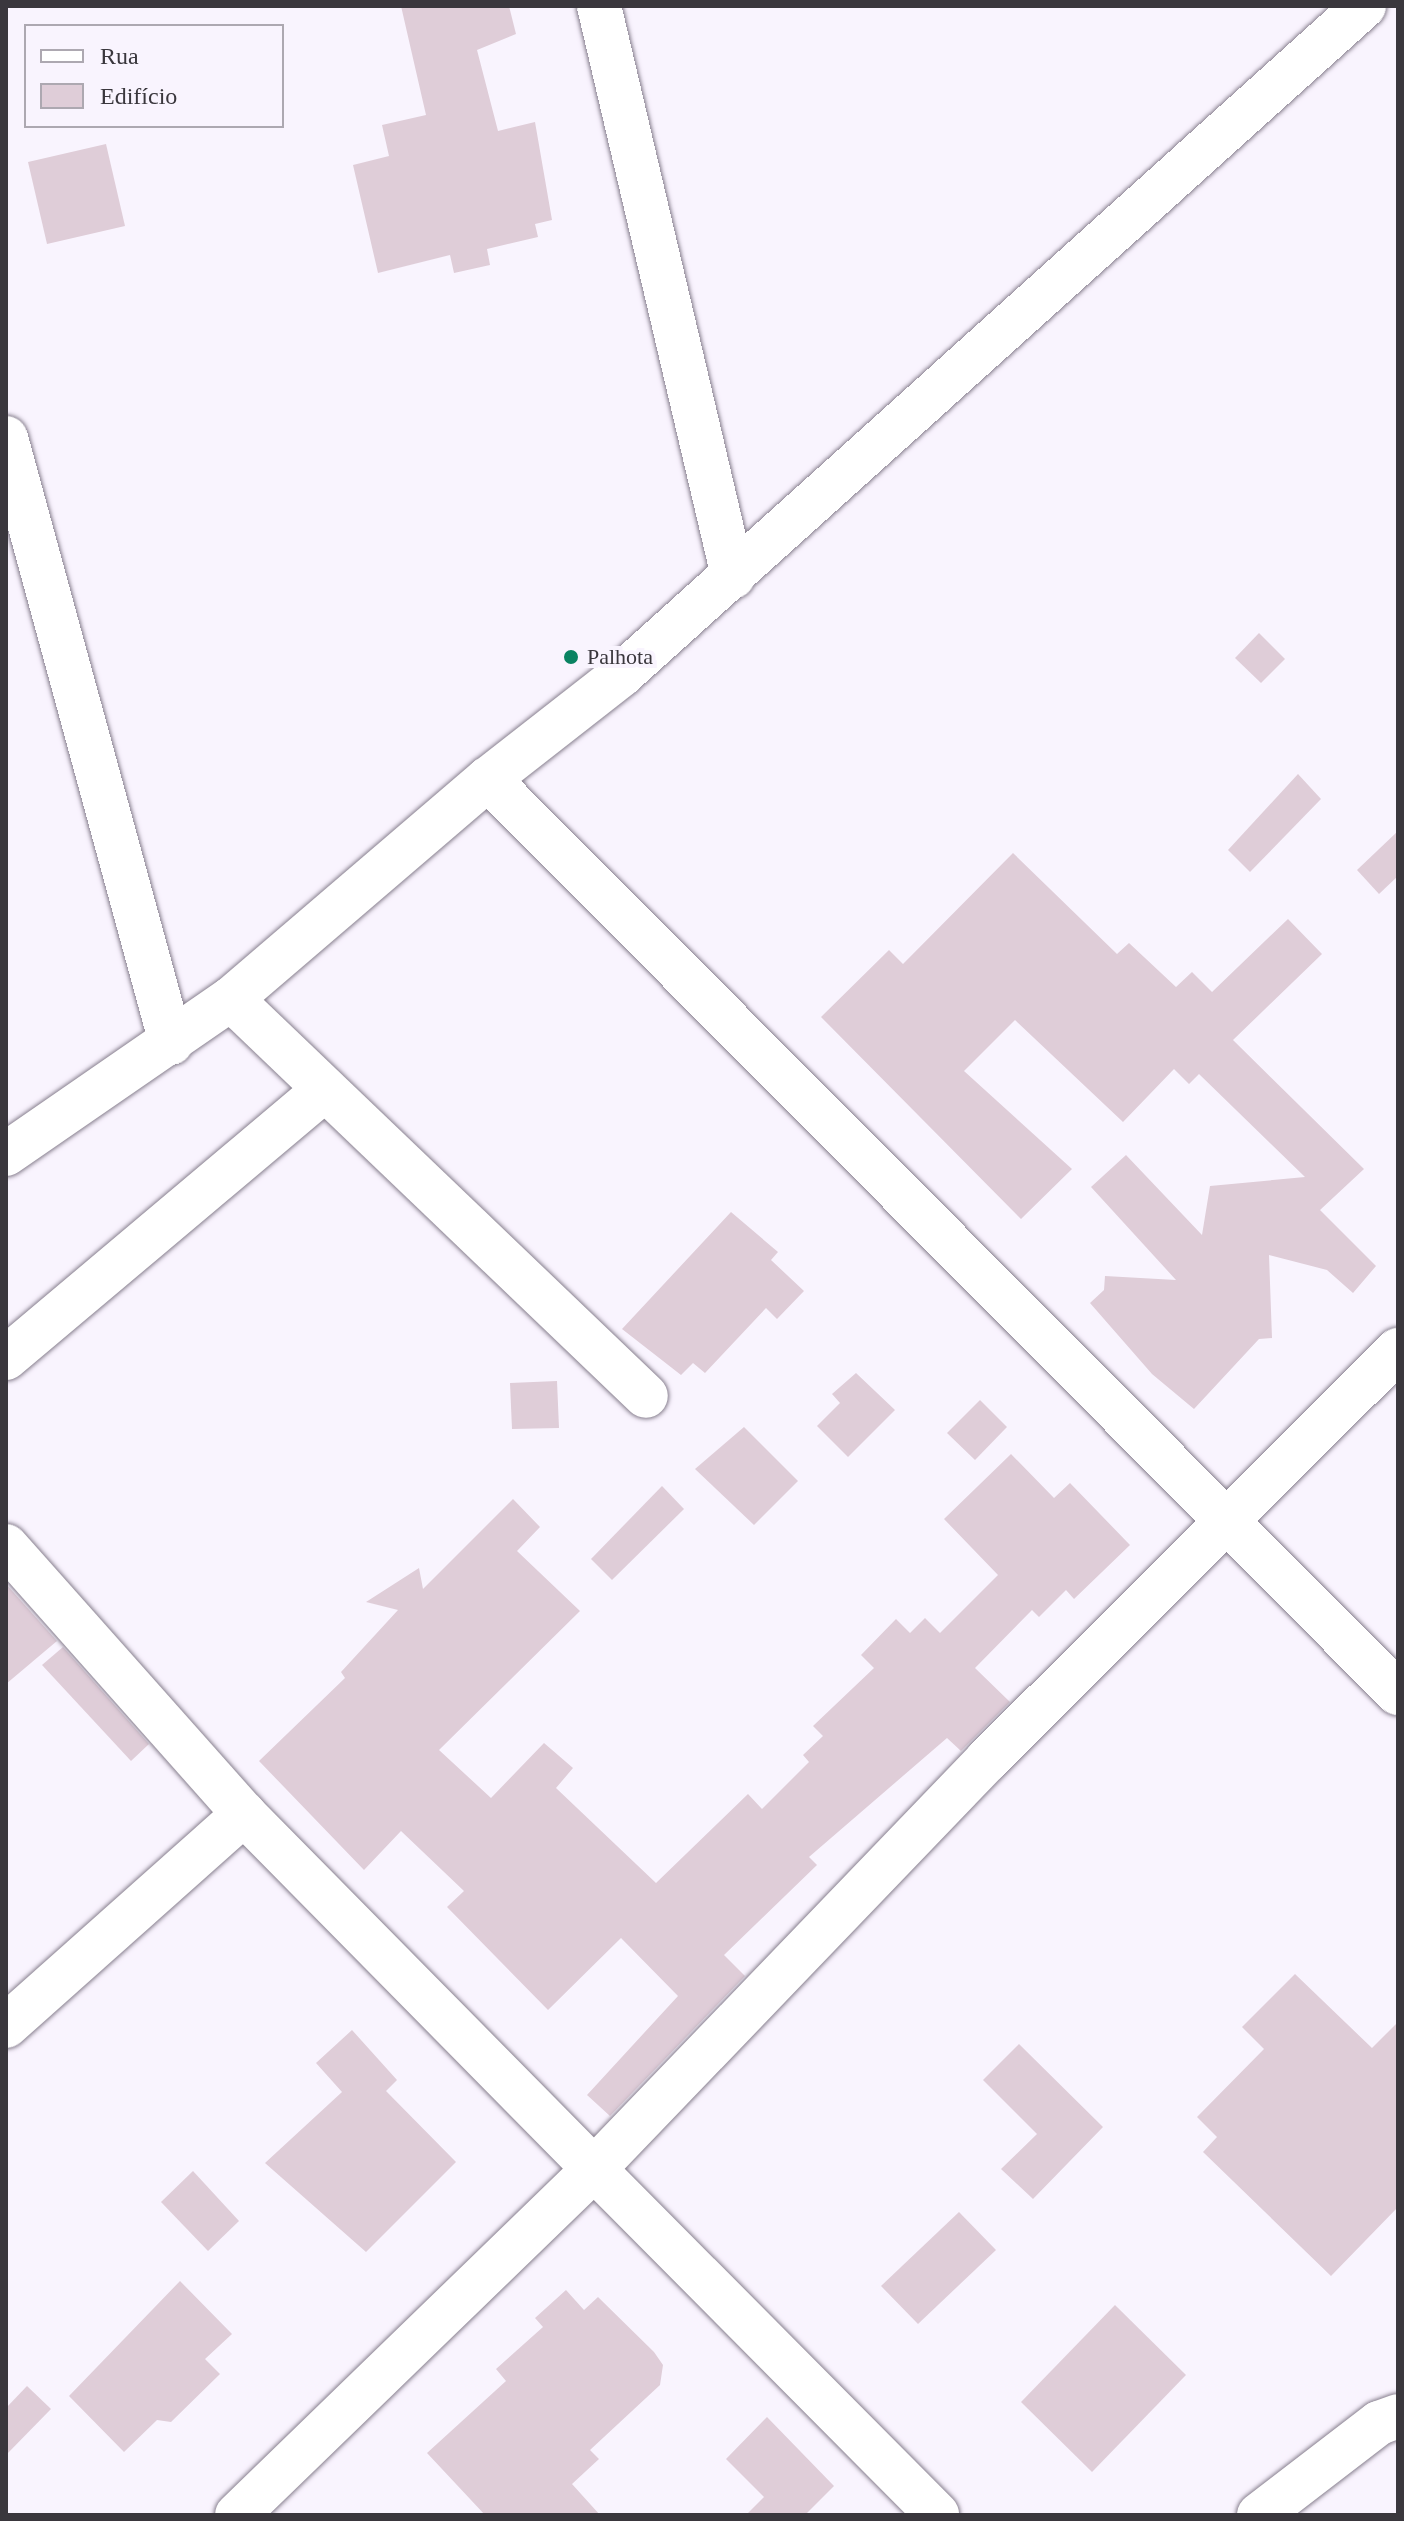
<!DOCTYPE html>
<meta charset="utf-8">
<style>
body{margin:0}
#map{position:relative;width:1404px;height:2521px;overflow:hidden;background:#f9f4fe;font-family:Georgia,serif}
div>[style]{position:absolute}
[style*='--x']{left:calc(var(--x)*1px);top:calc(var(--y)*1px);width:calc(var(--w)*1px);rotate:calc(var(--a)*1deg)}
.building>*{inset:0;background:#dfcdd8}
.roads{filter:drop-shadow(0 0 2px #877f8e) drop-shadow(0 0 2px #877f8e)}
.minor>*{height:44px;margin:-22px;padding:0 22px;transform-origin:22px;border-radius:22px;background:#fff}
.major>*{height:44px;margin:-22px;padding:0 22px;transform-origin:22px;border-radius:22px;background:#fff}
.dots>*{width:22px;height:22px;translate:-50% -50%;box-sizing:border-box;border:4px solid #f9f4fe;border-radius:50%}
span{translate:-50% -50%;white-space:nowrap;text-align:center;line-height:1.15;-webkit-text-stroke:8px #f9f4fe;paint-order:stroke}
.poi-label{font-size:22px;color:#3a373d}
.left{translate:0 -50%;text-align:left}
.frame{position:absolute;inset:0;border:8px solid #3a373d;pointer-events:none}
.legend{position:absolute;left:24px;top:24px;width:260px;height:104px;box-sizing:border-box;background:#f9f4fe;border:2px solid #ada8b1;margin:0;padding:10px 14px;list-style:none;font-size:24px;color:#3a373d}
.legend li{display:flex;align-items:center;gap:16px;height:40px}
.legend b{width:40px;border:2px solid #ada8b1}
</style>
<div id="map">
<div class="building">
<i style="clip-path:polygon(401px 6px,509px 6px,516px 34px,477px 50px,498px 131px,535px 122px,552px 220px,535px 224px,538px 237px,487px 249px,490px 265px,454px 273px,450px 255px,378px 273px,353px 165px,389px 156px,382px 125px,426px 115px)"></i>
<i style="clip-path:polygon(106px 144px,125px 226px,47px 244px,28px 162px)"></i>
<i style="clip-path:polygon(1259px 633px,1285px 659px,1261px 683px,1235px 658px)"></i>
<i style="clip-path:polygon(1298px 774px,1321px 799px,1250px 872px,1228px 850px)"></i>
<i style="clip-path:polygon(1398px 831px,1398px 876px,1379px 894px,1357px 870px)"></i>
<i style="clip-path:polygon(1013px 853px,1117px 954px,1129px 943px,1176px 987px,1192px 972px,1212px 992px,1288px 919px,1322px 954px,1233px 1040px,1364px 1169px,1320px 1210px,1376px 1266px,1353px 1293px,1327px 1270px,1269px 1255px,1272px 1338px,1259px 1339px,1194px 1409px,1152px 1374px,1090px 1303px,1104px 1290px,1105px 1276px,1176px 1280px,1091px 1187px,1126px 1155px,1202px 1235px,1210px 1186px,1305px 1177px,1199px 1074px,1189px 1084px,1174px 1069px,1123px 1122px,1015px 1020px,964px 1071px,1072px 1169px,1021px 1219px,821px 1017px,889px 950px,903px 964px)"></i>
<i style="clip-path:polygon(731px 1212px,778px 1252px,771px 1260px,804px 1291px,777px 1319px,766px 1308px,705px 1373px,693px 1363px,681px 1375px,622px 1329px)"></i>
<i style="clip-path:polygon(856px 1373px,895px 1410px,848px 1457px,817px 1426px,840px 1403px,832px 1394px)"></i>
<i style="clip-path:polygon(557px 1381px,559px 1428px,512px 1429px,510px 1383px)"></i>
<i style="clip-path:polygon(980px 1400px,1007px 1427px,975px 1460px,947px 1433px)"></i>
<i style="clip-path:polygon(744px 1427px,798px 1481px,754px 1525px,695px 1469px)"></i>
<i style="clip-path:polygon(1011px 1454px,1054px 1498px,1070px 1483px,1130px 1545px,1074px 1599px,1066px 1590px,1039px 1617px,1032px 1610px,975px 1668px,1010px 1702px,961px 1751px,947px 1738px,809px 1857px,817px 1865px,724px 1955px,745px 1976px,610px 2116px,587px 2095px,678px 1996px,621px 1938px,548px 2010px,447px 1907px,464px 1891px,401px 1831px,364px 1870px,259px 1761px,345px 1678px,341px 1672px,398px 1610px,366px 1602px,419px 1568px,423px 1589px,513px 1499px,540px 1527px,517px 1551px,580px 1611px,439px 1750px,491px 1798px,544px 1743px,573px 1768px,556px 1788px,656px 1883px,748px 1794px,762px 1809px,809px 1762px,803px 1755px,823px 1736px,813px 1726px,874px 1668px,861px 1655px,896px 1619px,910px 1633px,925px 1618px,940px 1633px,998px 1575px,944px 1519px)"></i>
<i style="clip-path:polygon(662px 1486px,684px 1509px,612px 1580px,591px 1559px)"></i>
<i style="clip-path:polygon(6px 1584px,57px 1641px,6px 1684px)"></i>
<i style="clip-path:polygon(63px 1647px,149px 1744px,131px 1761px,42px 1665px)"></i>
<i style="clip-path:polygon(1295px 1974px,1372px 2048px,1398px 2022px,1398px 2207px,1331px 2276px,1203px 2152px,1217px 2137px,1197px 2117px,1264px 2049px,1242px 2027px)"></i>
<i style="clip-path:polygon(352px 2030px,397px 2080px,386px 2091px,456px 2162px,366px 2252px,265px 2163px,342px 2092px,316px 2063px)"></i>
<i style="clip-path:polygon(1019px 2044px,1103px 2127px,1033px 2199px,1001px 2169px,1037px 2134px,983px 2080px)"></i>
<i style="clip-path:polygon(193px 2171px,239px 2221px,208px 2251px,161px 2202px)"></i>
<i style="clip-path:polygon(959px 2212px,996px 2250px,918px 2324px,881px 2286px)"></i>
<i style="clip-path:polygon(180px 2281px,232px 2334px,205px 2359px,220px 2374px,171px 2422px,157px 2420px,124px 2452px,69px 2396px)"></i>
<i style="clip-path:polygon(566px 2290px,584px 2310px,598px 2297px,654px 2352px,663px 2365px,660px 2385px,590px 2450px,599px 2459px,572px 2484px,600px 2515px,485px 2515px,427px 2453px,506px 2381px,496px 2369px,543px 2327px,535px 2318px)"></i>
<i style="clip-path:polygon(1115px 2305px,1186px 2375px,1092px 2472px,1021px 2402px)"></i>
<i style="clip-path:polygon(27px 2386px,51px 2409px,6px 2455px,6px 2408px)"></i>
<i style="clip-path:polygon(767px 2417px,834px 2486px,805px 2515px,746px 2515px,764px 2497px,726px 2459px)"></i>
</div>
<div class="roads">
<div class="minor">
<i style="--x:599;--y:6;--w:586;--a:76.77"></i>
<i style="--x:6;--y:438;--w:627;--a:74.74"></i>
<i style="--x:488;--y:779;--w:1290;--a:45.13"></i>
<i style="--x:231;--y:999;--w:574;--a:43.73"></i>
<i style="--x:6;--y:1358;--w:417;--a:-40.1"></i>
<i style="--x:6;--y:1546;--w:358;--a:48.4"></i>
<i style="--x:244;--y:1814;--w:499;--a:45.4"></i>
<i style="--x:594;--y:2169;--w:567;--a:-46.14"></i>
<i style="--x:987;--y:1760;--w:581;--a:-44.93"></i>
<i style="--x:6;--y:2026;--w:319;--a:-41.7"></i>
<i style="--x:237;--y:2515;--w:497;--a:-44.1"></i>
<i style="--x:594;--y:2169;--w:487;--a:45.2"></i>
<i style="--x:1259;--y:2515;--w:151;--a:-37.5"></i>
<i style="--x:1379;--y:2423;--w:20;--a:-20"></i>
</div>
<div class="major">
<i style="--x:6;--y:1154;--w:273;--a:-34.6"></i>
<i style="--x:231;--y:999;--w:338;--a:-40.6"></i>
<i style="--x:488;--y:779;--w:169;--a:-38"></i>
<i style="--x:621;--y:675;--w:1000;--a:-42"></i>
</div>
</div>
<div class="dots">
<i style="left:571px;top:657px;background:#0a8362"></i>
</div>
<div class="poi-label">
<span class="left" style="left:587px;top:657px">Palhota</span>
</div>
<div class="frame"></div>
<ul class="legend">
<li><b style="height:10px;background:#fff"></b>Rua</li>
<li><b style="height:22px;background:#dfcdd8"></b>Edifício</li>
</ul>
</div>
